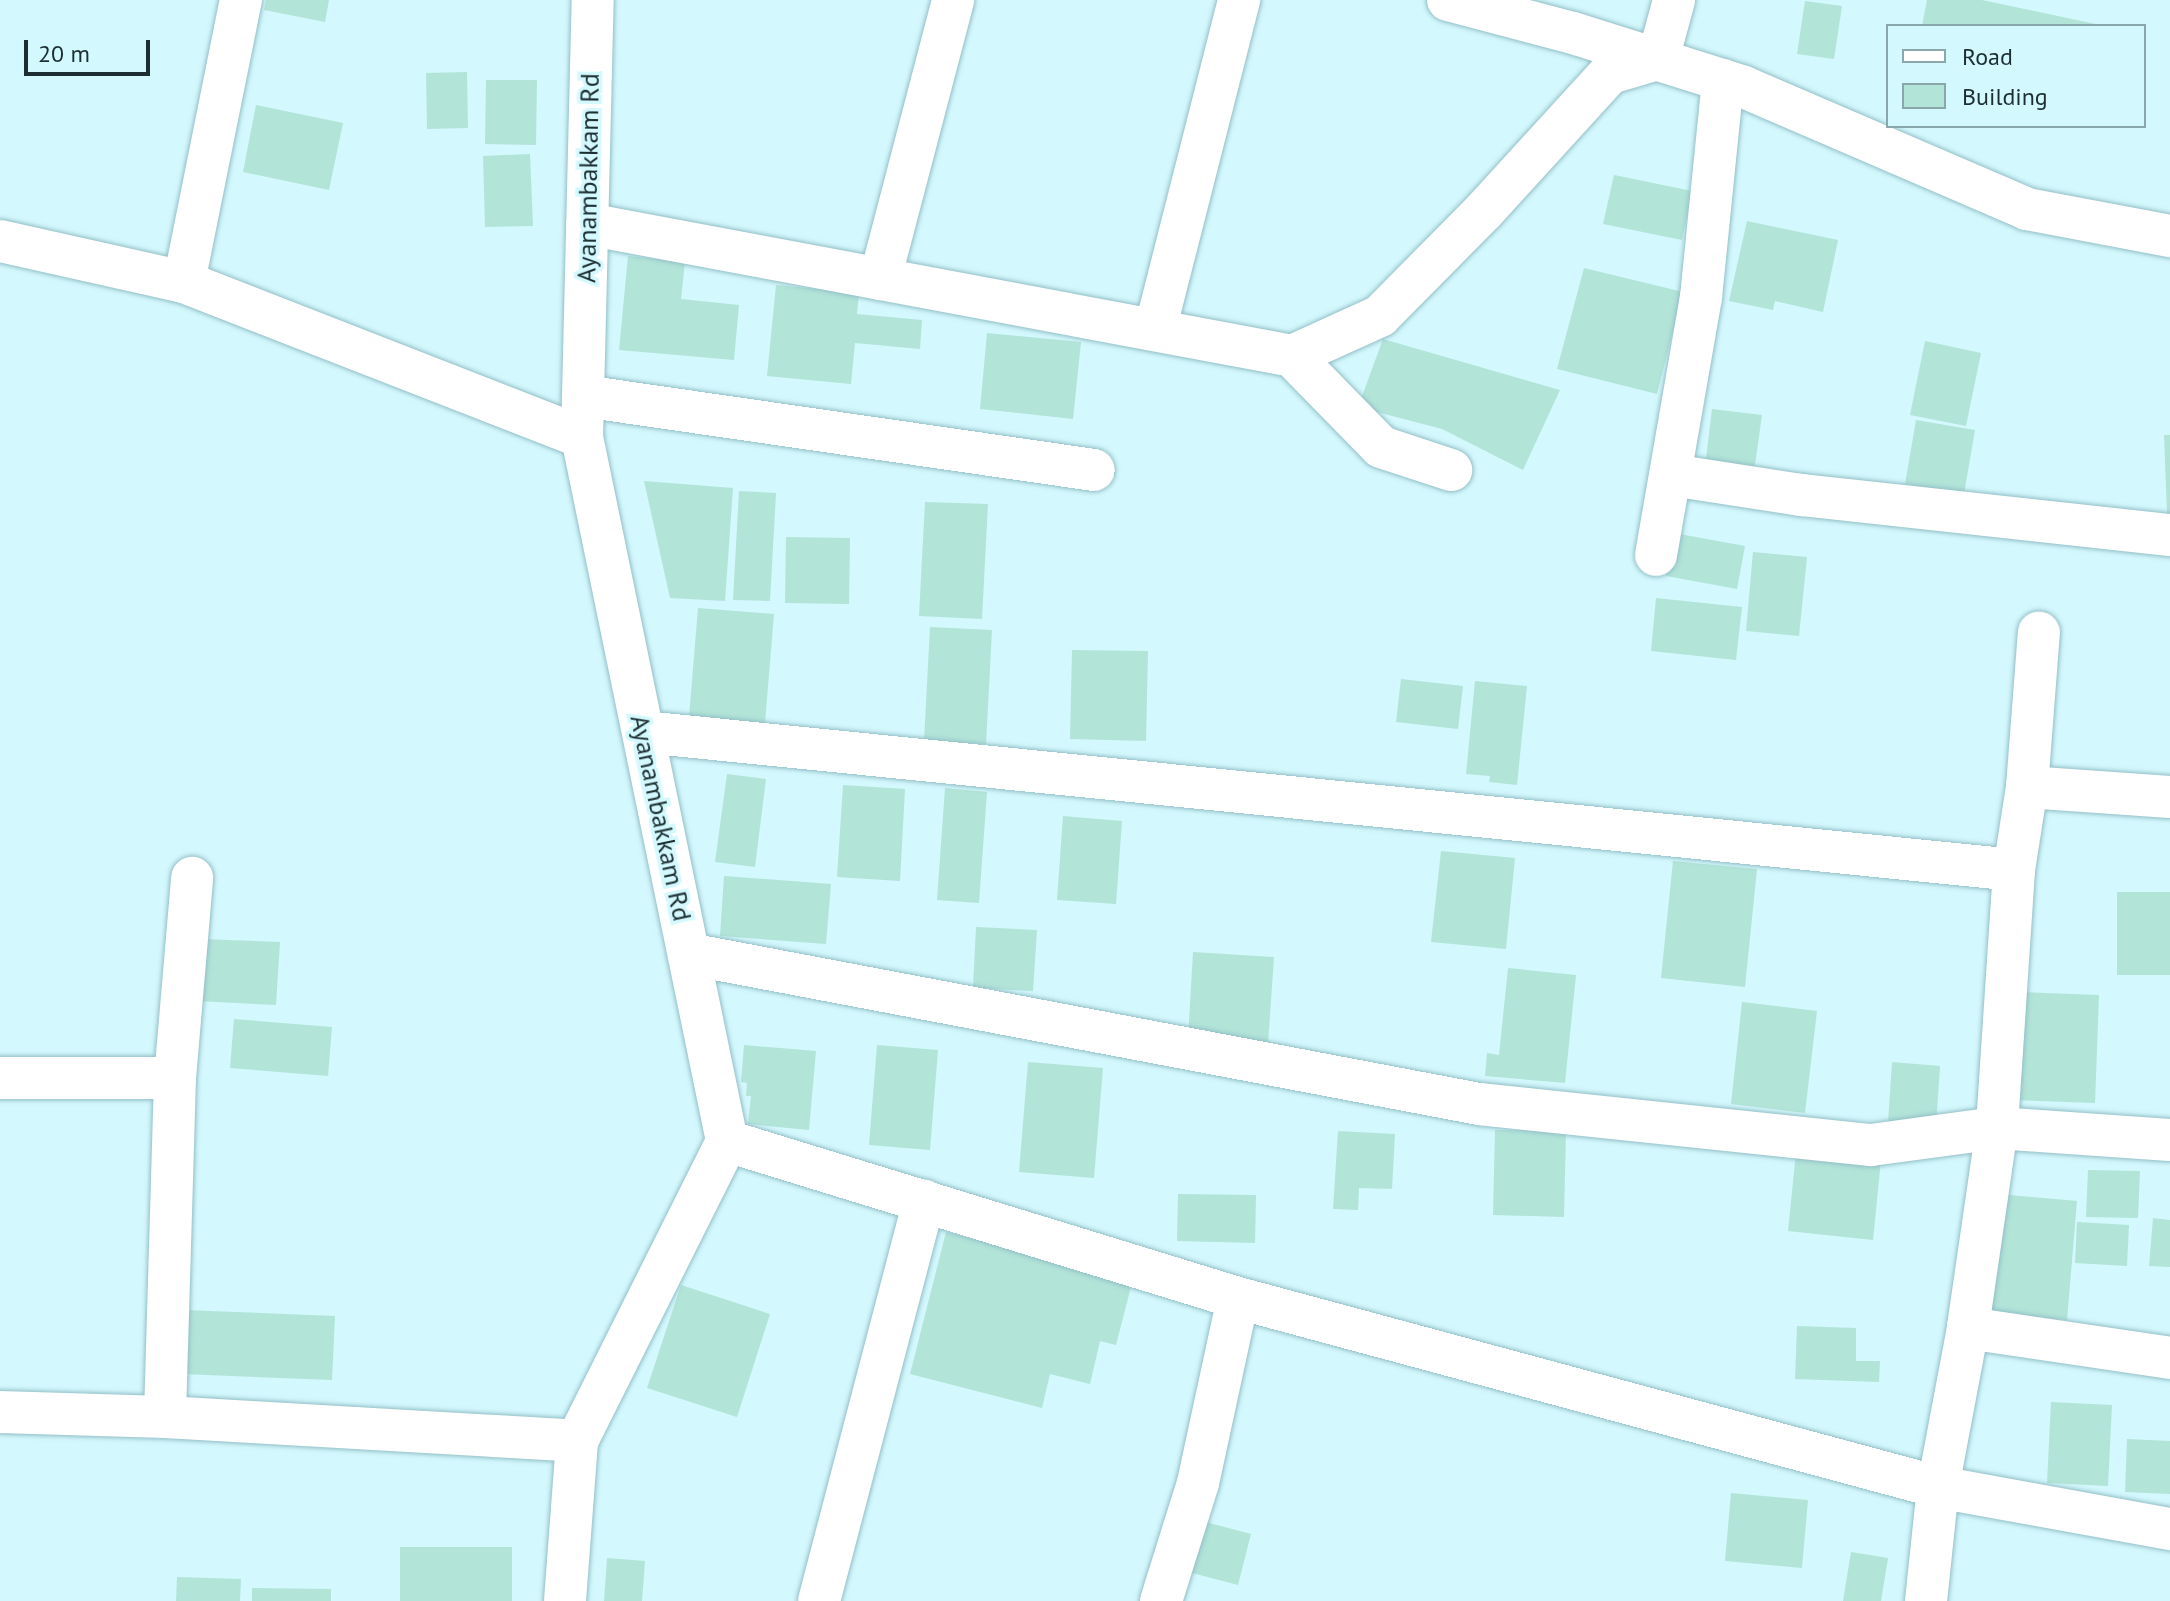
<!DOCTYPE html>
<style>
body{margin:0}
#map{position:relative;width:2170px;height:1601px;overflow:hidden;background:#d3f8fd;font-family:"PT Sans",sans-serif}
div>[style]{position:absolute}
[style*='--x']{left:calc(var(--x)*1px);top:calc(var(--y)*1px);width:calc(var(--w)*1px);rotate:calc(var(--a)*1deg)}
.building>*{inset:0;background:#b2e4d8}
.roads{filter:drop-shadow(0 0 2px #93bfc6) drop-shadow(0 0 2px #93bfc6)}
.minor>*{height:42px;margin:-21px;padding:0 21px;transform-origin:21px;border-radius:21px;background:#fff}
span{translate:-50% -50%;white-space:nowrap;text-align:center;line-height:1.15;-webkit-text-stroke:7px #d3f8fd;paint-order:stroke}
.street-label{font-size:26px;color:#1c2e31}
.legend{position:absolute;left:1886px;top:24px;width:260px;height:104px;box-sizing:border-box;background:#d3f8fd;border:2px solid #8aa7ab;margin:0;padding:10px 14px;list-style:none;font-size:24px;color:#1c2e31}
.legend li{display:flex;align-items:center;gap:16px;height:40px}
.legend b{width:40px;border:2px solid #8aa7ab}
.scale{position:absolute;left:24px;top:40px;width:126px;height:36px;box-sizing:border-box;border:4px solid #1c2e31;border-top:0;padding-left:10px;font-size:24px;line-height:28px;white-space:nowrap;color:#1c2e31;-webkit-text-stroke:6px #d3f8fd;paint-order:stroke}
</style>
<div id="map">
<div class="building">
<i style="clip-path:polygon(266px 0,329px 0,325px 22px,264px 10px)"></i>
<i style="clip-path:polygon(1927px 0,1982px 0,2105px 26px,1922px 26px)"></i>
<i style="clip-path:polygon(1805px 1px,1842px 6px,1834px 59px,1797px 54px)"></i>
<i style="clip-path:polygon(467px 72px,468px 128px,427px 129px,426px 73px)"></i>
<i style="clip-path:polygon(486px 80px,537px 80px,536px 145px,485px 144px)"></i>
<i style="clip-path:polygon(256px 105px,343px 123px,329px 190px,243px 172px)"></i>
<i style="clip-path:polygon(530px 154px,533px 226px,485px 227px,483px 156px)"></i>
<i style="clip-path:polygon(1614px 175px,1692px 191px,1682px 240px,1603px 224px)"></i>
<i style="clip-path:polygon(1747px 221px,1838px 240px,1823px 312px,1775px 301px,1773px 310px,1729px 301px)"></i>
<i style="clip-path:polygon(628px 256px,685px 262px,681px 299px,739px 305px,734px 360px,619px 350px)"></i>
<i style="clip-path:polygon(1584px 268px,1683px 292px,1657px 394px,1557px 369px)"></i>
<i style="clip-path:polygon(776px 285px,859px 293px,857px 314px,922px 320px,920px 349px,855px 343px,851px 384px,767px 376px)"></i>
<i style="clip-path:polygon(987px 333px,1081px 342px,1073px 419px,980px 409px)"></i>
<i style="clip-path:polygon(1383px 339px,1560px 390px,1523px 470px,1442px 429px,1358px 407px)"></i>
<i style="clip-path:polygon(1925px 341px,1981px 353px,1966px 426px,1910px 415px)"></i>
<i style="clip-path:polygon(1712px 409px,1762px 415px,1754px 472px,1705px 467px)"></i>
<i style="clip-path:polygon(1916px 420px,1975px 430px,1964px 494px,1905px 484px)"></i>
<i style="clip-path:polygon(2164px 435px,2170px 435px,2170px 513px,2167px 513px)"></i>
<i style="clip-path:polygon(644px 481px,733px 488px,725px 601px,670px 598px)"></i>
<i style="clip-path:polygon(739px 491px,776px 493px,770px 601px,733px 600px)"></i>
<i style="clip-path:polygon(925px 502px,988px 504px,982px 619px,919px 616px)"></i>
<i style="clip-path:polygon(1674px 533px,1745px 546px,1737px 589px,1666px 576px)"></i>
<i style="clip-path:polygon(786px 537px,850px 538px,849px 604px,785px 603px)"></i>
<i style="clip-path:polygon(1753px 552px,1807px 557px,1799px 636px,1746px 631px)"></i>
<i style="clip-path:polygon(1656px 598px,1742px 607px,1736px 660px,1651px 651px)"></i>
<i style="clip-path:polygon(698px 608px,774px 614px,765px 723px,689px 717px)"></i>
<i style="clip-path:polygon(930px 627px,992px 630px,986px 744px,924px 741px)"></i>
<i style="clip-path:polygon(1072px 650px,1148px 651px,1146px 741px,1070px 739px)"></i>
<i style="clip-path:polygon(1401px 679px,1463px 686px,1458px 729px,1396px 722px)"></i>
<i style="clip-path:polygon(1475px 681px,1527px 686px,1517px 785px,1489px 782px,1490px 776px,1466px 774px)"></i>
<i style="clip-path:polygon(727px 774px,766px 779px,755px 867px,715px 862px)"></i>
<i style="clip-path:polygon(843px 785px,905px 789px,900px 881px,837px 877px)"></i>
<i style="clip-path:polygon(945px 788px,987px 792px,979px 903px,937px 900px)"></i>
<i style="clip-path:polygon(1063px 816px,1122px 821px,1116px 904px,1057px 900px)"></i>
<i style="clip-path:polygon(1441px 851px,1515px 858px,1506px 949px,1431px 942px)"></i>
<i style="clip-path:polygon(1673px 861px,1757px 869px,1745px 987px,1661px 978px)"></i>
<i style="clip-path:polygon(724px 876px,831px 884px,826px 944px,720px 936px)"></i>
<i style="clip-path:polygon(2117px 892px,2170px 892px,2170px 975px,2117px 975px)"></i>
<i style="clip-path:polygon(976px 927px,1037px 930px,1033px 991px,973px 988px)"></i>
<i style="clip-path:polygon(201px 939px,280px 942px,276px 1005px,197px 1001px)"></i>
<i style="clip-path:polygon(1193px 952px,1274px 957px,1268px 1044px,1188px 1038px)"></i>
<i style="clip-path:polygon(1508px 968px,1576px 975px,1565px 1083px,1485px 1076px,1487px 1053px,1499px 1055px)"></i>
<i style="clip-path:polygon(2017px 992px,2099px 995px,2095px 1103px,2012px 1100px)"></i>
<i style="clip-path:polygon(1742px 1002px,1817px 1011px,1805px 1113px,1731px 1104px)"></i>
<i style="clip-path:polygon(234px 1019px,332px 1027px,328px 1076px,230px 1068px)"></i>
<i style="clip-path:polygon(744px 1045px,816px 1051px,809px 1130px,748px 1124px,751px 1096px,746px 1096px,747px 1083px,741px 1082px)"></i>
<i style="clip-path:polygon(877px 1045px,938px 1050px,930px 1150px,869px 1145px)"></i>
<i style="clip-path:polygon(1028px 1062px,1103px 1068px,1094px 1178px,1019px 1172px)"></i>
<i style="clip-path:polygon(1892px 1062px,1940px 1066px,1936px 1127px,1888px 1123px)"></i>
<i style="clip-path:polygon(1495px 1130px,1566px 1131px,1564px 1217px,1493px 1215px)"></i>
<i style="clip-path:polygon(1338px 1131px,1395px 1134px,1392px 1189px,1359px 1188px,1358px 1210px,1333px 1209px)"></i>
<i style="clip-path:polygon(1796px 1152px,1881px 1160px,1873px 1240px,1788px 1231px)"></i>
<i style="clip-path:polygon(2088px 1170px,2140px 1171px,2138px 1218px,2086px 1217px)"></i>
<i style="clip-path:polygon(1178px 1194px,1256px 1195px,1255px 1243px,1177px 1241px)"></i>
<i style="clip-path:polygon(1999px 1194px,2077px 1201px,2067px 1320px,1989px 1314px)"></i>
<i style="clip-path:polygon(2153px 1218px,2170px 1220px,2170px 1267px,2149px 1266px)"></i>
<i style="clip-path:polygon(2077px 1222px,2129px 1225px,2127px 1266px,2075px 1263px)"></i>
<i style="clip-path:polygon(946px 1232px,1133px 1279px,1116px 1345px,1100px 1341px,1090px 1384px,1050px 1374px,1042px 1408px,910px 1374px)"></i>
<i style="clip-path:polygon(681px 1285px,770px 1314px,737px 1417px,647px 1388px)"></i>
<i style="clip-path:polygon(184px 1310px,335px 1316px,332px 1380px,182px 1374px)"></i>
<i style="clip-path:polygon(1797px 1326px,1856px 1328px,1856px 1361px,1880px 1361px,1879px 1382px,1795px 1379px)"></i>
<i style="clip-path:polygon(2051px 1402px,2112px 1405px,2108px 1486px,2047px 1483px)"></i>
<i style="clip-path:polygon(2127px 1439px,2170px 1441px,2170px 1494px,2125px 1492px)"></i>
<i style="clip-path:polygon(1731px 1493px,1808px 1500px,1802px 1568px,1725px 1561px)"></i>
<i style="clip-path:polygon(1194px 1519px,1251px 1534px,1238px 1585px,1181px 1570px)"></i>
<i style="clip-path:polygon(400px 1547px,512px 1547px,512px 1601px,400px 1601px)"></i>
<i style="clip-path:polygon(1851px 1552px,1888px 1558px,1881px 1601px,1843px 1601px)"></i>
<i style="clip-path:polygon(607px 1558px,645px 1561px,642px 1601px,604px 1601px)"></i>
<i style="clip-path:polygon(177px 1577px,241px 1579px,240px 1601px,176px 1601px)"></i>
<i style="clip-path:polygon(252px 1588px,331px 1589px,331px 1601px,252px 1601px)"></i>
</div>
<div class="roads">
<div class="minor">
<i style="--x:1448;--y:0;--w:129;--a:14.8"></i>
<i style="--x:1573;--y:33;--w:179;--a:17.5"></i>
<i style="--x:1744;--y:87;--w:308;--a:23.3"></i>
<i style="--x:2027;--y:209;--w:146;--a:10.7"></i>
<i style="--x:1658;--y:59;--w:61;--a:-74.8"></i>
<i style="--x:587;--y:224;--w:717;--a:10.6"></i>
<i style="--x:1292;--y:356;--w:97;--a:-24.4"></i>
<i style="--x:1380;--y:316;--w:146;--a:-45.3"></i>
<i style="--x:1483;--y:212;--w:188;--a:-47.6"></i>
<i style="--x:1610;--y:73;--w:50;--a:-16.3"></i>
<i style="--x:0;--y:241;--w:189;--a:12.6"></i>
<i style="--x:184;--y:282;--w:427;--a:21.3"></i>
<i style="--x:880;--y:279;--w:288;--a:-75.3"></i>
<i style="--x:184;--y:282;--w:288;--a:-78.6"></i>
<i style="--x:1155;--y:330;--w:341;--a:-75.7"></i>
<i style="--x:1292;--y:356;--w:127;--a:45.6"></i>
<i style="--x:1381;--y:447;--w:74;--a:18.2"></i>
<i style="--x:583;--y:396;--w:516;--a:8.24"></i>
<i style="--x:1671;--y:475;--w:132;--a:8.7"></i>
<i style="--x:1801;--y:495;--w:371;--a:6.2"></i>
<i style="--x:1656;--y:555;--w:262;--a:-80.1"></i>
<i style="--x:1701;--y:297;--w:218;--a:-84.2"></i>
<i style="--x:644;--y:732;--w:1377;--a:5.75"></i>
<i style="--x:2014;--y:870;--w:259;--a:93.8"></i>
<i style="--x:1997;--y:1128;--w:202;--a:98.3"></i>
<i style="--x:1968;--y:1328;--w:162;--a:100.7"></i>
<i style="--x:1938;--y:1487;--w:236;--a:10.3"></i>
<i style="--x:2027;--y:787;--w:143;--a:4"></i>
<i style="--x:2014;--y:870;--w:84;--a:-81.1"></i>
<i style="--x:2027;--y:787;--w:155;--a:-85.6"></i>
<i style="--x:689;--y:954;--w:804;--a:10.75"></i>
<i style="--x:1479;--y:1104;--w:394;--a:6"></i>
<i style="--x:1871;--y:1145;--w:127;--a:-7.7"></i>
<i style="--x:1997;--y:1128;--w:173;--a:4"></i>
<i style="--x:0;--y:1078;--w:175;--a:0"></i>
<i style="--x:175;--y:1078;--w:339;--a:91.7"></i>
<i style="--x:175;--y:1078;--w:201;--a:-85.1"></i>
<i style="--x:727;--y:1141;--w:535;--a:17.08"></i>
<i style="--x:1238;--y:1298;--w:725;--a:15.11"></i>
<i style="--x:1938;--y:1487;--w:115;--a:96"></i>
<i style="--x:1968;--y:1328;--w:204;--a:8.4"></i>
<i style="--x:0;--y:1412;--w:165;--a:1.7"></i>
<i style="--x:165;--y:1417;--w:413;--a:3.3"></i>
<i style="--x:565;--y:1601;--w:160;--a:-85.7"></i>
<i style="--x:577;--y:1441;--w:335;--a:-63.4"></i>
<i style="--x:727;--y:1141;--w:719;--a:-101.64"></i>
<i style="--x:582;--y:437;--w:437;--a:-88.6"></i>
<i style="--x:819;--y:1601;--w:414;--a:-75.3"></i>
<i style="--x:1161;--y:1601;--w:124;--a:-72.6"></i>
<i style="--x:1198;--y:1483;--w:189;--a:-77.8"></i>
</div>
</div>
<div class="street-label">
<span style="left:588px;top:178px;rotate:-89deg">Ayanambakkam Rd</span>
<span style="left:661px;top:818px;rotate:78deg">Ayanambakkam Rd</span>
</div>
<ul class="legend">
<li><b style="height:10px;background:#fff"></b>Road</li>
<li><b style="height:22px;background:#b2e4d8"></b>Building</li>
</ul>
<div class="scale">20 m</div>
</div>
